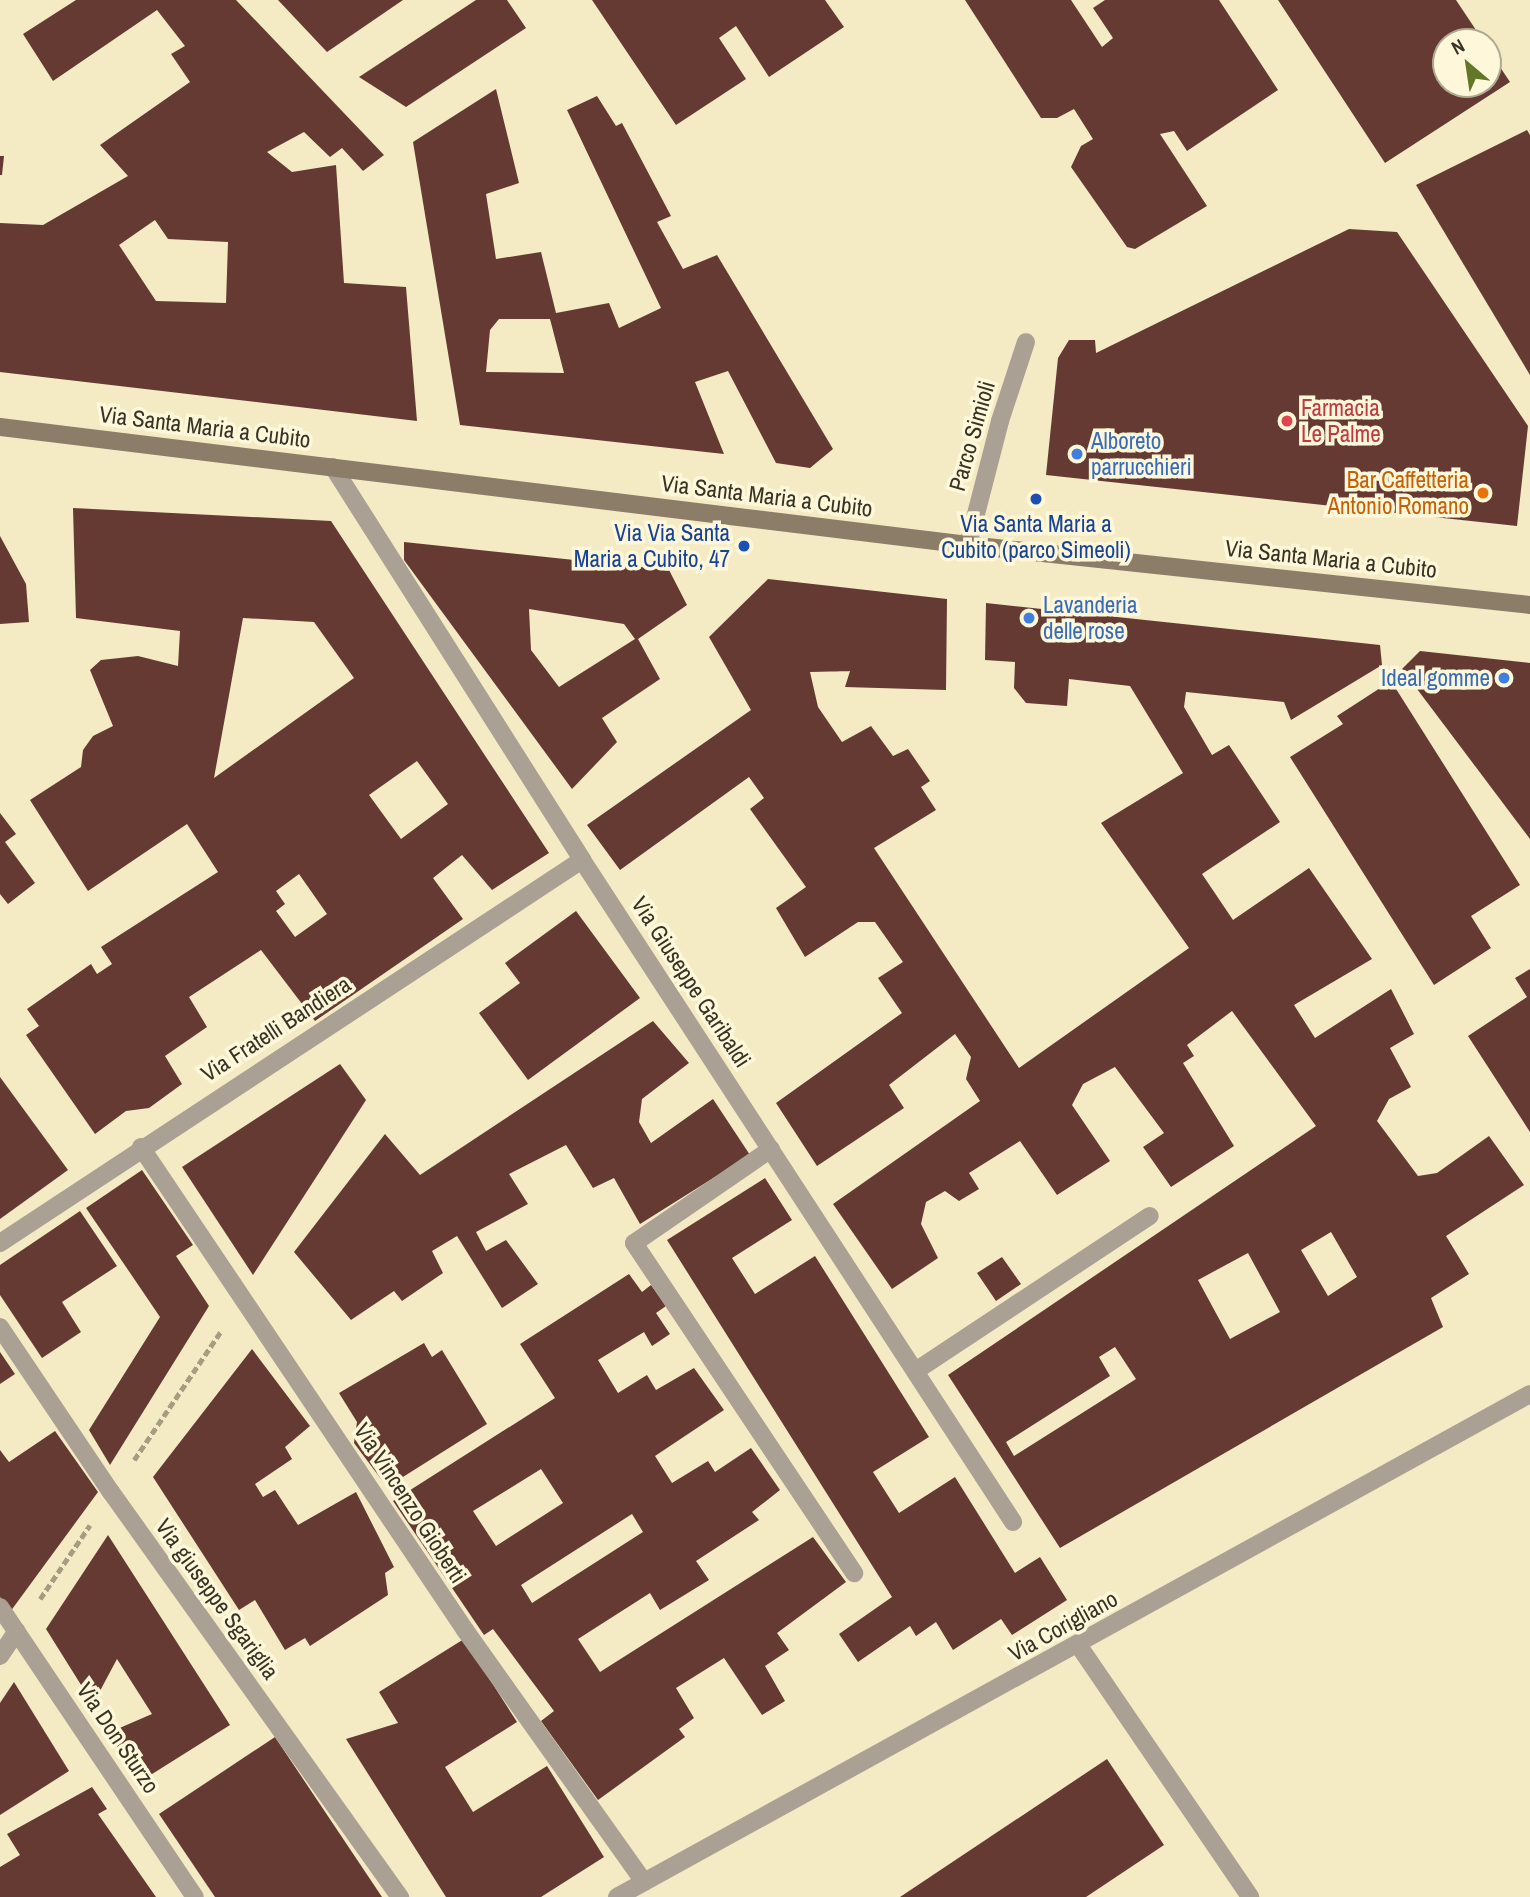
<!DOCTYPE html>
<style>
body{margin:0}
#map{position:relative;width:1530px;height:1897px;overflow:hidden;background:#f4eac4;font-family:"Archivo Narrow",sans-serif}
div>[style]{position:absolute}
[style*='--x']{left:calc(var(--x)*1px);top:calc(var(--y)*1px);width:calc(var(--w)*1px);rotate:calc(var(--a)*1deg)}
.building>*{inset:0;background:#643a33}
.path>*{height:4.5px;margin-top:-2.25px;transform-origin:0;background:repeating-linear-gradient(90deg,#a49d81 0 7px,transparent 0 10.5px)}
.lane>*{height:18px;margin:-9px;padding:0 9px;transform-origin:9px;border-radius:9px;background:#aaa093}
.street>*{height:18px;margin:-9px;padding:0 9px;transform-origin:9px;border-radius:9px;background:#aaa093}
.secondary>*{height:18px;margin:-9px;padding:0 9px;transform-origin:9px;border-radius:9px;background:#8c7d69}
.dots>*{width:19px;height:19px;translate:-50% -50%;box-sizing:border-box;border:4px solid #fff7d9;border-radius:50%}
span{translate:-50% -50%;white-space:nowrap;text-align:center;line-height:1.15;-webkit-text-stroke:7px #fff7d9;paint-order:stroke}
.health-label{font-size:23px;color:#be3a42}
.left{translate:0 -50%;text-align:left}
.street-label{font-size:23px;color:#373325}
.shop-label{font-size:23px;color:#366cbe}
.right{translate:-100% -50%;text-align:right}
.food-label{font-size:23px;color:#c56008}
.transit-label{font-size:23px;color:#164399}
.north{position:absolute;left:1432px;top:28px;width:70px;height:70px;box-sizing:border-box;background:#fff7d9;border:2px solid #afa991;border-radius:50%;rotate:331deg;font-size:19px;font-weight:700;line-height:28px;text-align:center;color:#373325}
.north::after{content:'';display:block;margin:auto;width:24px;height:32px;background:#627728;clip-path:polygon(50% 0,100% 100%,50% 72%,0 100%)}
</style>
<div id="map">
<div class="building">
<i style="clip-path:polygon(evenodd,76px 0,236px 0,384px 155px,363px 171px,342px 148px,330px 157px,304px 132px,267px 152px,292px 172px,336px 165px,344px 283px,406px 287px,417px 421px,0 372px,0 223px,43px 225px,128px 176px,100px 145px,190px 82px,171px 54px,185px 46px,157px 10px,53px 81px,23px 34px,76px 0,155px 220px,168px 239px,228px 242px,226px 303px,156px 301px,119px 245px,155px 220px)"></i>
<i style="clip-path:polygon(278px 0,403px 0,327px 52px)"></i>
<i style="clip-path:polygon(476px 0,507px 0,526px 28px,406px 107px,359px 77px)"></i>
<i style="clip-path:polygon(592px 0,825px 0,844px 27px,769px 77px,736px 26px,719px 38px,746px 79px,676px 125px)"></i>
<i style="clip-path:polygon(965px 0,1071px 0,1102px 47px,1113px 38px,1093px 8px,1105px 0,1219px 0,1278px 90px,1187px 151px,1174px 131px,1160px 134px,1207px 206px,1135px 249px,1127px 247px,1071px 167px,1081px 146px,1093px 139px,1074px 109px,1057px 118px,1041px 118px)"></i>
<i style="clip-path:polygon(1278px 0,1456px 0,1484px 42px,1446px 42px,1446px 84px,1488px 84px,1488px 49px,1510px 82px,1385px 163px)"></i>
<i style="clip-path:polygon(evenodd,496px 89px,519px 183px,486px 194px,496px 259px,541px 252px,556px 313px,609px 303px,619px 328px,661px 308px,567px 110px,597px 96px,616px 126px,622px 123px,671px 216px,657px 222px,683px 269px,717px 255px,833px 449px,810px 468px,776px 463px,728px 371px,695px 382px,724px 454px,460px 425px,413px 142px,496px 89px,499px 319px,550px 319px,564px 373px,486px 372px,490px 330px,499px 319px)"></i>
<i style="clip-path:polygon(1527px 130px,1530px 135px,1530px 375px,1416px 185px)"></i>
<i style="clip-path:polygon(0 156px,4px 156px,2px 175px,0 175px)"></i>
<i style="clip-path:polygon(1349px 229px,1397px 232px,1528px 426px,1517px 526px,1046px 475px,1058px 358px,1069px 340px,1095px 340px,1096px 353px)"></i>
<i style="clip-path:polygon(evenodd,73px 508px,331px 521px,549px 853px,492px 890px,462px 855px,433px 878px,463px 919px,315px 1021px,261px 950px,189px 997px,207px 1027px,165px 1056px,182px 1084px,149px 1108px,126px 1111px,95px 1134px,26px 1035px,39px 1026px,27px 1009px,91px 964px,97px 974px,112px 964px,101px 947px,218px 872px,187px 824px,88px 891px,30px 800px,81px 767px,83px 750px,93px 736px,113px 726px,90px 670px,101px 660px,138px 656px,178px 666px,180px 631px,76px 618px,73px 508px,243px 618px,314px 622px,354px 678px,214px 778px,243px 618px,73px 508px,417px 761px,448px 804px,401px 839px,369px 795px,417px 761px,73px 508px,299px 874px,327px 914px,295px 937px,276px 911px,285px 904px,276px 891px,299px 874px)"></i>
<i style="clip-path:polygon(0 536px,26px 584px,29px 622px,0 624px)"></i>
<i style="clip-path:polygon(evenodd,404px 542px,669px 570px,687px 605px,638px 639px,660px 679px,602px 718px,617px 742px,572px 789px,404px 560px,404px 542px,529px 609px,624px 624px,635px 639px,559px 687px,531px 650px,529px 609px)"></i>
<i style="clip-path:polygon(evenodd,768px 579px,947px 599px,946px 690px,845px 687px,850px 671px,810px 672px,818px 707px,842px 742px,871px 726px,893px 756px,908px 749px,930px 781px,921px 787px,936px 810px,874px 848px,1019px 1068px,1189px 948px,1101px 823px,1183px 773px,1130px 686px,1069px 679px,1067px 706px,1026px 703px,1014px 688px,1015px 662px,985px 660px,986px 603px,1380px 645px,1382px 665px,1291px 720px,1284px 702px,1186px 692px,1184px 707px,1212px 755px,1229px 745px,1280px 822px,1202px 874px,1233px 920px,1309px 868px,1372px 959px,1294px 1005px,1315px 1038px,1391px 989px,1414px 1034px,1390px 1048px,1411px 1087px,1389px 1099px,1377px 1121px,1418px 1176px,1437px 1173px,1489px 1136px,1524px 1185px,1446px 1236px,1469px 1274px,1431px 1298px,1443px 1327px,1060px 1548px,948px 1375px,1316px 1126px,1232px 1011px,1187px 1045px,1194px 1056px,1183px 1063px,1234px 1146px,1171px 1187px,1143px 1147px,1164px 1133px,1115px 1067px,1083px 1084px,1072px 1105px,1110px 1161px,1057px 1195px,1020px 1141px,969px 1173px,979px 1189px,959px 1201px,945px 1191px,926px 1202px,921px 1224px,938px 1258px,892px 1289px,833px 1204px,980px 1101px,966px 1079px,971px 1057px,955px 1034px,889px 1085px,904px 1108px,817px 1166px,776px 1103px,902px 1013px,878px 978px,903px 962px,875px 922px,858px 922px,805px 957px,776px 908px,806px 887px,750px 809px,764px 798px,749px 777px,620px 870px,587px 825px,751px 710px,709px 637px,768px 579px,1331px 1232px,1357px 1277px,1328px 1296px,1301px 1250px,1331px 1232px,768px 579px,1248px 1253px,1280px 1312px,1230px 1339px,1198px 1280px,1248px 1253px,768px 579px,1115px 1347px,1136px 1379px,1014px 1456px,1006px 1442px,1110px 1376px,1099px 1357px,1115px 1347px)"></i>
<i style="clip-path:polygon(1420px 651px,1530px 663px,1530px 839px,1402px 669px)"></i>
<i style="clip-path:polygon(1391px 681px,1520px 885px,1471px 916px,1491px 948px,1434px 985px,1290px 757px,1343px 724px,1337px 716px)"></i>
<i style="clip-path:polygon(0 813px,16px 834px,5px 842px,35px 883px,8px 904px,0 894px)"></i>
<i style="clip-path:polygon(576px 911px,640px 998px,528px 1080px,479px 1013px,520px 983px,505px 963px)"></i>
<i style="clip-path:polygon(1530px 969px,1530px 1132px,1468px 1036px,1527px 997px,1515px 978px)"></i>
<i style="clip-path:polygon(653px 1021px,689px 1063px,642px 1099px,639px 1122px,651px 1143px,713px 1099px,750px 1155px,640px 1224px,614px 1178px,593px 1188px,566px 1145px,509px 1174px,528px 1204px,476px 1232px,486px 1251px,506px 1240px,538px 1284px,502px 1308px,457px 1236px,432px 1251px,443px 1273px,402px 1301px,394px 1291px,351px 1320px,294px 1252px,385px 1134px,420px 1175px)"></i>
<i style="clip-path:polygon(340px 1064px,366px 1100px,253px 1275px,182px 1167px)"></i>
<i style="clip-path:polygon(0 1077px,68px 1170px,0 1219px)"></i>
<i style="clip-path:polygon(142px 1170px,193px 1245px,176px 1256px,209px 1306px,110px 1465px,89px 1430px,160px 1317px,86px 1208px)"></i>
<i style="clip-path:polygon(765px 1178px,792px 1220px,732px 1258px,755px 1294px,815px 1256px,929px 1437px,873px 1472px,899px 1513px,955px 1477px,1015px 1573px,1040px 1557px,1067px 1600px,1012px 1635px,1001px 1619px,953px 1650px,936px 1622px,916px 1636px,910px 1626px,858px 1662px,839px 1634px,892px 1597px,667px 1240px)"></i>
<i style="clip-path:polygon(80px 1211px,117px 1266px,62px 1302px,81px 1332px,42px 1358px,0 1295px,0 1265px)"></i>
<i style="clip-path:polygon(1002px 1257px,1021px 1284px,996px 1301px,977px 1273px)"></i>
<i style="clip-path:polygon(evenodd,629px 1274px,642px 1292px,651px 1285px,666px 1306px,656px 1313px,670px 1334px,652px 1346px,644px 1332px,598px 1360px,618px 1393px,647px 1375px,656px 1390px,694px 1368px,724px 1410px,655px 1456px,672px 1483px,708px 1461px,715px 1472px,751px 1448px,780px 1490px,752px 1512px,759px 1520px,696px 1561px,709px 1580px,660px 1610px,650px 1593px,578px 1639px,600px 1672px,813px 1537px,846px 1582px,777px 1633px,789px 1650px,765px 1666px,785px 1701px,762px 1715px,724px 1658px,676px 1688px,694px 1718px,679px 1729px,685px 1737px,598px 1800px,541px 1721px,554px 1711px,493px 1629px,484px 1635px,393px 1501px,555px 1398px,520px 1344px,629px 1274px,541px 1469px,563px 1503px,496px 1546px,473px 1511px,541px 1469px,629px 1274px,632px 1514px,643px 1532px,532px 1603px,521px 1585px,632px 1514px)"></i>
<i style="clip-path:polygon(424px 1343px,432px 1357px,442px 1350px,487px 1424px,387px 1487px,354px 1443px,357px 1422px,339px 1393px)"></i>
<i style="clip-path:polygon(252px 1349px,310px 1426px,285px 1447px,292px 1459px,255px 1484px,263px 1497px,275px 1490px,298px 1525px,356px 1492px,394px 1567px,385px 1573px,388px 1595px,310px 1646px,305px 1638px,285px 1650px,255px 1600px,239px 1610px,153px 1477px)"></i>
<i style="clip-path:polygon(0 1352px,15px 1374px,0 1384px)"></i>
<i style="clip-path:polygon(55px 1431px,98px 1492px,10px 1612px,0 1597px,0 1450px,9px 1462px)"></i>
<i style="clip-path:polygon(108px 1535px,230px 1725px,141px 1781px,108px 1733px,152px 1714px,117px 1659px,93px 1704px,46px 1629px)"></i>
<i style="clip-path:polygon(464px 1639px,517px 1722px,445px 1767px,473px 1812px,547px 1766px,604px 1857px,541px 1897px,446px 1897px,346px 1739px,398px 1723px,379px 1692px)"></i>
<i style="clip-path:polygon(14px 1682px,69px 1771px,0 1815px,0 1703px)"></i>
<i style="clip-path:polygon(275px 1737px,382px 1897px,215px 1897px,159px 1814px)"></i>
<i style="clip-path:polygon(1107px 1759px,1164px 1845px,1086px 1897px,900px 1897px)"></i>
<i style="clip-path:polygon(92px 1787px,107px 1809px,98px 1814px,156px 1897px,0 1897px,0 1867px,20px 1855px,7px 1834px)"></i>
</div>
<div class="path">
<i style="--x:134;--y:1460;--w:156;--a:-56"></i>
<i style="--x:40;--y:1599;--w:89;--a:-56"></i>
</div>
<div class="lane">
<i style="--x:968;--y:545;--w:128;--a:-75.5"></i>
<i style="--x:1000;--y:421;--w:83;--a:-71.8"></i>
<i style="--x:771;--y:1149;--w:166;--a:145.5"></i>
<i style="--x:634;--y:1243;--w:397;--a:56.3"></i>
<i style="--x:917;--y:1370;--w:279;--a:-33.5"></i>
<i style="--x:1079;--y:1646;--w:304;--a:55.7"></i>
</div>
<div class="street">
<i style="--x:333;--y:467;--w:465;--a:57.6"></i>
<i style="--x:582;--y:860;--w:790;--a:56.93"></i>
<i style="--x:141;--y:1147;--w:582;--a:56.15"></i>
<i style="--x:465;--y:1630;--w:309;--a:54.6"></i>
<i style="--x:0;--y:1243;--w:697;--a:-33.35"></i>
<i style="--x:0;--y:1327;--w:199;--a:56.1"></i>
<i style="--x:111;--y:1492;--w:498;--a:54.5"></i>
<i style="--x:0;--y:1607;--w:349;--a:56.1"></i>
<i style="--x:0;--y:1656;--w:30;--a:-56"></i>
<i style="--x:617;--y:1897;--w:1042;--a:-28.85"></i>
</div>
<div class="secondary">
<i style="--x:0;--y:427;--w:975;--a:6.95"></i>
<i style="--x:968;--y:545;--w:565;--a:6.09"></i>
</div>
<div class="dots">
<i style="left:1287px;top:421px;background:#e0444e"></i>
<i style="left:1077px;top:454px;background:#3f7fe0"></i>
<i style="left:1483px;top:493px;background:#e8710a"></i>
<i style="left:1036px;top:499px;background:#1a4fb4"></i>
<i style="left:744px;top:546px;background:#1a4fb4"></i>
<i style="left:1029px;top:618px;background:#3f7fe0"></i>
<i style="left:1504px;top:678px;background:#3f7fe0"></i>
</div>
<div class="health-label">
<span class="left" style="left:1301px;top:421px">Farmacia<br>Le Palme</span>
</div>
<div class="street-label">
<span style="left:205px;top:427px;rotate:7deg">Via Santa Maria a Cubito</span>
<span style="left:972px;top:436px;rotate:-74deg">Parco Simioli</span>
<span style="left:767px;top:496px;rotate:7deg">Via Santa Maria a Cubito</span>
<span style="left:1331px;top:559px;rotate:6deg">Via Santa Maria a Cubito</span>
<span style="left:691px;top:982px;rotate:57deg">Via Giuseppe Garibaldi</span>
<span style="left:276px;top:1029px;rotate:-33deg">Via Fratelli Bandiera</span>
<span style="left:410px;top:1503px;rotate:57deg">Via Vincenzo Gioberti</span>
<span style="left:217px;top:1599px;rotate:54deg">Via giuseppe Sgariglia</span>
<span style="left:1063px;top:1626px;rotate:-29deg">Via Corigliano</span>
<span style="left:118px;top:1738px;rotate:56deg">Via Don Sturzo</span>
</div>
<div class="shop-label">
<span class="left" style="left:1091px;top:454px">Alboreto<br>parrucchieri</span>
<span class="left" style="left:1043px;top:618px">Lavanderia<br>delle rose</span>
<span class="right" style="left:1490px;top:678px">Ideal gomme</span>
</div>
<div class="food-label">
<span class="right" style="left:1469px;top:493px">Bar Caffetteria<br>Antonio Romano</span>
</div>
<div class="transit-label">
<span style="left:1036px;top:537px">Via Santa Maria a<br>Cubito (parco Simeoli)</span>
<span class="right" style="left:730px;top:546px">Via Via Santa<br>Maria a Cubito, 47</span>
</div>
<div class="north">N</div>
</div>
